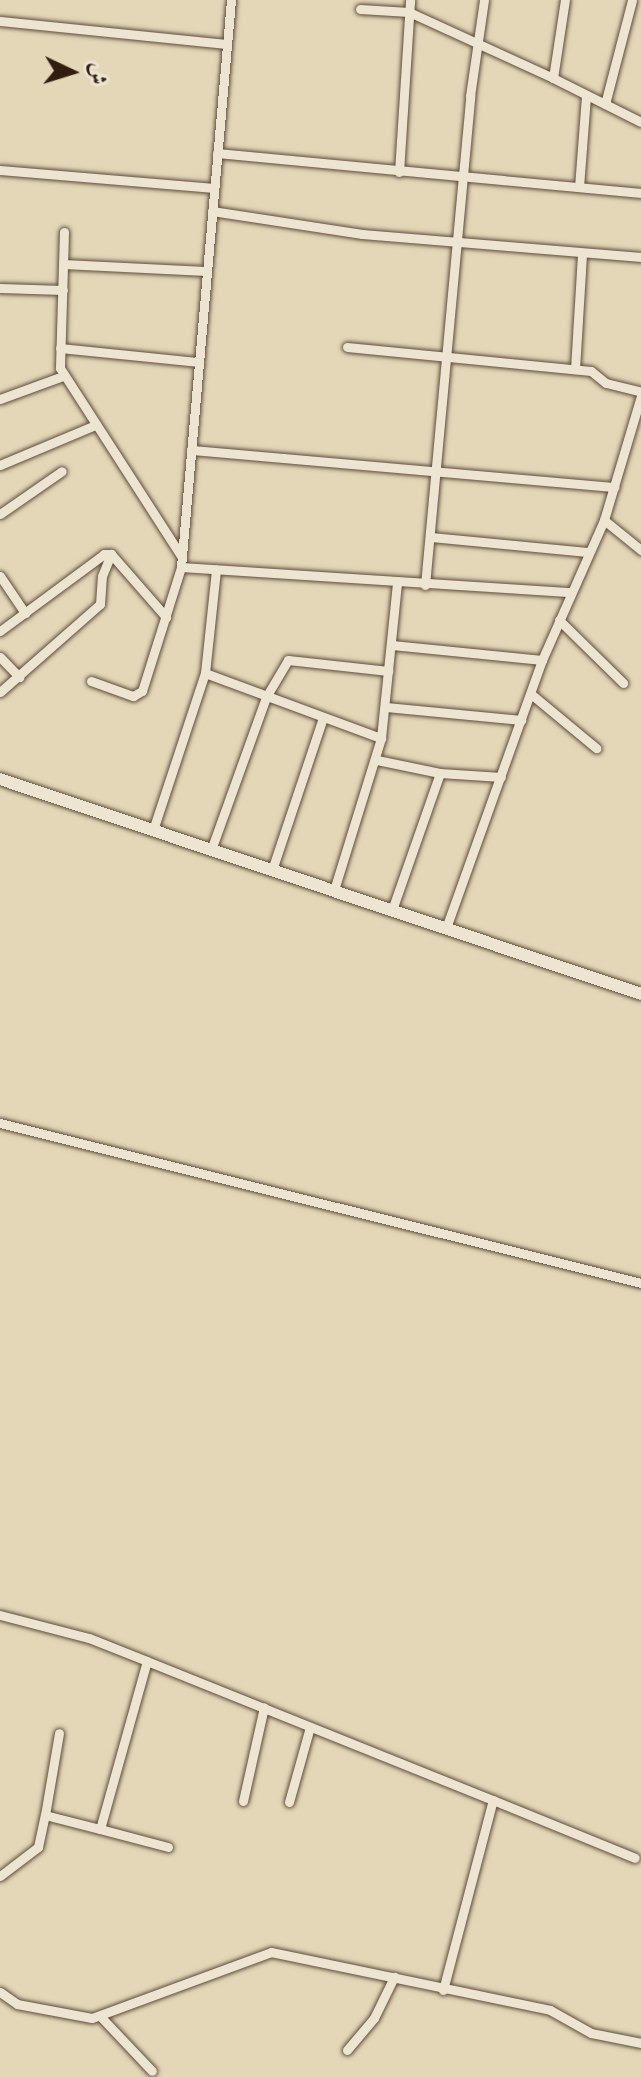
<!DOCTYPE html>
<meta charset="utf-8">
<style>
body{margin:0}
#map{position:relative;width:641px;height:2077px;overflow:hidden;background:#e3d7b8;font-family:"Sorts Mill Goudy",Amiri,serif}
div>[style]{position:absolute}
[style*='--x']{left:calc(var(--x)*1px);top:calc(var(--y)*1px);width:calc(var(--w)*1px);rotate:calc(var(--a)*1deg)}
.roads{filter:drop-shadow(0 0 2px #5e4c3b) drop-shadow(0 0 2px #5e4c3b)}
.street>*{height:9px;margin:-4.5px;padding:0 4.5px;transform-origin:4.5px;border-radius:4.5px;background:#ede5d1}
.secondary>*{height:12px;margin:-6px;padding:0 6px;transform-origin:6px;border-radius:6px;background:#ede5d1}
span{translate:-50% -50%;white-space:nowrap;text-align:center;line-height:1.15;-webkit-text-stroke:6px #ede5d1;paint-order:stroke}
.north{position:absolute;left:32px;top:32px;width:80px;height:80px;-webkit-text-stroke:6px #ede5d1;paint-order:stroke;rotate:94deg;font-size:22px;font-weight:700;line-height:32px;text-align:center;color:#321e11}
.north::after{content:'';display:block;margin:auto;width:28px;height:36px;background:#321e11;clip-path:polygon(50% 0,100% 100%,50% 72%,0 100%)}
</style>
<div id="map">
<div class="roads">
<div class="street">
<i style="--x:360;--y:9;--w:49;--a:3.5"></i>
<i style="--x:409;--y:12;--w:158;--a:24.6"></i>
<i style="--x:553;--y:78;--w:79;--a:-81.3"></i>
<i style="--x:0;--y:21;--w:228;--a:5.8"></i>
<i style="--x:553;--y:78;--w:98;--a:26.6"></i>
<i style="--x:605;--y:104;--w:107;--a:-75.4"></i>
<i style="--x:217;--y:153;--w:426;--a:5.4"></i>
<i style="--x:0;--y:170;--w:215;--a:4.8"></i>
<i style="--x:399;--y:172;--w:172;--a:-86.3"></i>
<i style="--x:579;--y:187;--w:92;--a:-85.6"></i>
<i style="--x:212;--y:211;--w:152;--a:8.7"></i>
<i style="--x:362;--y:234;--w:280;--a:4.7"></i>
<i style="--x:64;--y:232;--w:136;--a:91.7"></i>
<i style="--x:60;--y:368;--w:224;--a:57.2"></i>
<i style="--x:63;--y:264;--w:143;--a:2.8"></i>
<i style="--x:0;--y:288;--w:63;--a:1.8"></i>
<i style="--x:347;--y:347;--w:245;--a:5.6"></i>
<i style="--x:591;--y:371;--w:19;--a:39"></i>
<i style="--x:606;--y:383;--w:36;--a:14"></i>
<i style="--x:60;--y:348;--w:140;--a:5.8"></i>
<i style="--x:575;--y:369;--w:116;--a:-86.5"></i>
<i style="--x:0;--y:399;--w:67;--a:-20.1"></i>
<i style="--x:191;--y:450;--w:425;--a:5"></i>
<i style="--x:0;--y:465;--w:103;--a:-22.8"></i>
<i style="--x:0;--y:514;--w:75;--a:-34.7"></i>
<i style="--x:604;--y:520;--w:48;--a:39"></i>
<i style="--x:431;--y:537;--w:157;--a:5.5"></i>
<i style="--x:181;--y:567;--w:391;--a:3.7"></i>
<i style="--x:0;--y:576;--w:45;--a:56"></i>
<i style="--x:425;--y:585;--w:491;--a:-84.7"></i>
<i style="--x:470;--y:96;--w:97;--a:-81.7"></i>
<i style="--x:559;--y:620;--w:90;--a:44.5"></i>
<i style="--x:0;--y:631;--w:129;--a:-36.5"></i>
<i style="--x:104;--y:554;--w:7;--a:0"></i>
<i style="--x:392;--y:645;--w:151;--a:5.7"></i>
<i style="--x:0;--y:657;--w:28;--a:46"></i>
<i style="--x:205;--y:673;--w:188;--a:20.3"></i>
<i style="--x:91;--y:681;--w:45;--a:19.7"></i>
<i style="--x:133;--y:696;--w:10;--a:-29"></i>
<i style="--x:142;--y:691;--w:130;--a:-72.5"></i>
<i style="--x:181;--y:567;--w:569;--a:-84.96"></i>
<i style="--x:0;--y:692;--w:133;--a:-41.3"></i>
<i style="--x:100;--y:604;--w:28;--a:-86"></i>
<i style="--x:102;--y:576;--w:24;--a:-68"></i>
<i style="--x:111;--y:554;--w:84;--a:48.9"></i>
<i style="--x:531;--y:694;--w:85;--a:39.7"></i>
<i style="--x:386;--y:707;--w:136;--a:5.5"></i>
<i style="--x:377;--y:760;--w:64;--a:11.7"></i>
<i style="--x:440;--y:773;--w:61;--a:3.8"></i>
<i style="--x:153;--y:830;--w:165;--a:-71.7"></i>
<i style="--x:205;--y:673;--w:104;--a:-83.9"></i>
<i style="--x:211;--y:850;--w:163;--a:-70.2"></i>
<i style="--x:266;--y:697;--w:43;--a:-59.3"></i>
<i style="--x:288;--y:660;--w:101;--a:6.3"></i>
<i style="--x:272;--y:870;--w:160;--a:-71.5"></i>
<i style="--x:334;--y:890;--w:159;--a:-72.8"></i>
<i style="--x:381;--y:738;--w:156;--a:-84.1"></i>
<i style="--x:392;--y:910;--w:145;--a:-70.7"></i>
<i style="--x:446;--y:928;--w:285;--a:-70.3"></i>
<i style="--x:542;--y:660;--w:153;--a:-66.1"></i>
<i style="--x:604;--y:520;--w:129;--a:-73.4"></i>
<i style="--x:0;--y:1123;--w:661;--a:14.02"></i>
<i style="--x:0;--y:1615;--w:92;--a:14.5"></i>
<i style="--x:89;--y:1638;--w:62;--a:21.6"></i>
<i style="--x:243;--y:1801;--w:96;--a:-77.4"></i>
<i style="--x:289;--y:1802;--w:78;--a:-74.4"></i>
<i style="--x:45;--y:1815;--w:83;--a:-80.3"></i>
<i style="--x:168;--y:1847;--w:70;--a:-165.2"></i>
<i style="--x:100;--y:1829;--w:174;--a:-74.4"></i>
<i style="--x:147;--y:1661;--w:373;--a:21.9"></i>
<i style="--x:0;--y:1876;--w:48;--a:-37.3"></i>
<i style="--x:38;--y:1847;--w:33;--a:-78"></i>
<i style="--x:45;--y:1815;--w:57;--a:14.3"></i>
<i style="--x:443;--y:1990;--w:196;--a:-75.3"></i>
<i style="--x:493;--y:1800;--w:153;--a:22.2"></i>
<i style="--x:0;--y:1992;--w:21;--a:35"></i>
<i style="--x:17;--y:2004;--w:76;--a:10.6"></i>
<i style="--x:92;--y:2018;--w:191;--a:-20.2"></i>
<i style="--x:271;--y:1952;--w:285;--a:11.7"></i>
<i style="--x:550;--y:2010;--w:47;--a:29.3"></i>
<i style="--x:591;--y:2033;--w:51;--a:11.3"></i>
<i style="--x:101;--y:2017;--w:74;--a:46.6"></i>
<i style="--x:347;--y:2050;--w:42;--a:-49.8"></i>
<i style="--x:374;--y:2018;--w:46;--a:-64"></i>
</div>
<div class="secondary">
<i style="--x:0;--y:779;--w:676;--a:18.54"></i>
</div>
</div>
<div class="north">ش</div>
</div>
